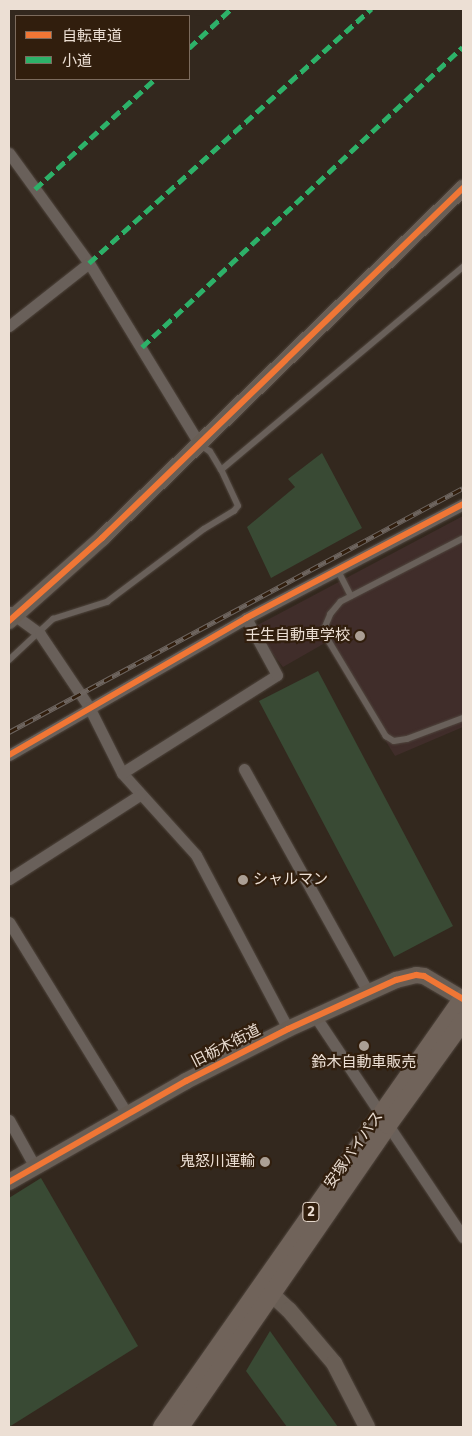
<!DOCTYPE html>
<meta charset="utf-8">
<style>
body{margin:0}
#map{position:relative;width:472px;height:1436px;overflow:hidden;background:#33281e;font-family:"Fira Sans","Noto Sans JP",sans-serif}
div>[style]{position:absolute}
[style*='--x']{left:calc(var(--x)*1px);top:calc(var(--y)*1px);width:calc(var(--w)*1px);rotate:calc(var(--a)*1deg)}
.education>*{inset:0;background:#402d2a}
.green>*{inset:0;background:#394a34}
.roads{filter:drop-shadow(0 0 1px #50463e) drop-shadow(0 0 1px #50463e)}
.lane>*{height:5.5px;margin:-2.75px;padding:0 2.75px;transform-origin:2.75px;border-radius:2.75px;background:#69605a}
.street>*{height:11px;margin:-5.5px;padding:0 5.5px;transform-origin:5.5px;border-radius:5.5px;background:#69605a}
.secondary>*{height:16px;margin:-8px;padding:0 8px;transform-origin:8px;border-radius:8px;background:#695e55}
.primary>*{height:18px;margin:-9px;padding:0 9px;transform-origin:9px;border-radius:9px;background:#70635a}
.rail>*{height:5px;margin-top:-2.5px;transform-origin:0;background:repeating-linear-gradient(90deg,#311e0d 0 9px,#6e655f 0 18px);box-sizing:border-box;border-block:1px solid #6e655f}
.quiet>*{height:5px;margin-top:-2.5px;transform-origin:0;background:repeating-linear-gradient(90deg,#2db169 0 10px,transparent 0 15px)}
.cycleway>*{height:6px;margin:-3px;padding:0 3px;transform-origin:3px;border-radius:3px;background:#f07635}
.dots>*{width:14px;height:14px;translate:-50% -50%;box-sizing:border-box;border:2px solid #311e0d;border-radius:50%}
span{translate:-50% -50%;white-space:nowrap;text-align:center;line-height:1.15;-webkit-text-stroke:4.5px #311e0d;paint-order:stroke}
.shield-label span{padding:1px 4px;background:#311e0d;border:1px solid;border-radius:4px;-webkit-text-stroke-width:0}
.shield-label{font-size:14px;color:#ecdfd4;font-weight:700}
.poi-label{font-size:15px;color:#ecdfd4}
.right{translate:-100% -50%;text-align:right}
.left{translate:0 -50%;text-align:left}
.street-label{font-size:15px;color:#ecdfd4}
.frame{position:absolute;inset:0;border:10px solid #ecdfd4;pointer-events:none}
.legend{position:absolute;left:15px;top:15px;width:175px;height:65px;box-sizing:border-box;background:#311e0d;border:1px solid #7c6b5d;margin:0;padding:6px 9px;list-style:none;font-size:15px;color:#ecdfd4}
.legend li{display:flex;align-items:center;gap:10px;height:25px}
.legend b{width:25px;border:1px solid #7c6b5d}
</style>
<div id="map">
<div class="education">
<i style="clip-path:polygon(463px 516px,463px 727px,395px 756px,325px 643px,283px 667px,252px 628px)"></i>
</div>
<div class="green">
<i style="clip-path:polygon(322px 453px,362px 528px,271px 578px,247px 527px,295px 487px,288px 479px)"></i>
<i style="clip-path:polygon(318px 671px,453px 926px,394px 957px,259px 701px)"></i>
<i style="clip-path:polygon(41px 1178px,138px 1346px,9px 1427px,9px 1198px)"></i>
<i style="clip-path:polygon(270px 1331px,338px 1427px,287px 1427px,246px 1371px)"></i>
</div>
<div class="roads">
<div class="lane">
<i style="--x:221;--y:470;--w:316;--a:-40"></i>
<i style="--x:463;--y:539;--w:137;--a:152.7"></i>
<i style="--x:341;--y:602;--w:16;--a:130"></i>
<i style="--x:331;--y:614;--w:15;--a:113"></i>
<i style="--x:325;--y:628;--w:14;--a:73"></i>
<i style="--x:329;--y:641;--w:111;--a:59"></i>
<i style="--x:386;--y:736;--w:9;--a:32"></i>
<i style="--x:394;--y:741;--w:13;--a:-9"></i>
<i style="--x:407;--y:739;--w:60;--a:-20.6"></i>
<i style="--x:338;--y:570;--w:29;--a:63"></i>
<i style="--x:9;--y:660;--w:60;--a:-43"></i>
<i style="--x:53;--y:619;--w:57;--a:-17.5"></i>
<i style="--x:107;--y:602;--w:121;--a:-37"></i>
<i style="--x:204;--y:529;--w:35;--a:-31"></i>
<i style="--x:234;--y:511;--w:6;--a:-51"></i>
<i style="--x:238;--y:506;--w:40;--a:-115"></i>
<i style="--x:221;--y:470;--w:21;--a:-121"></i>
<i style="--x:210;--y:452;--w:12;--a:-145"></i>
</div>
<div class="street">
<i style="--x:9;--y:153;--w:136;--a:54"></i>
<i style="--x:89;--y:263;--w:213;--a:58.6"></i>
<i style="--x:9;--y:326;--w:102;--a:-38.2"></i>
<i style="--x:10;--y:612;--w:37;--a:36"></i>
<i style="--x:40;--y:634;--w:88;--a:56.1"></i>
<i style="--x:89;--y:707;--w:74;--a:63.4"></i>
<i style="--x:122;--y:773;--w:110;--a:47.9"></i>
<i style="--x:196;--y:855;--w:197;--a:62.1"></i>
<i style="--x:9;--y:755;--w:274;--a:-30"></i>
<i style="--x:246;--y:618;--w:245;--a:-27.7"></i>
<i style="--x:244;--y:769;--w:255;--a:60.9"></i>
<i style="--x:122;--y:773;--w:183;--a:-32.3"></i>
<i style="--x:277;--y:675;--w:65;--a:-118.5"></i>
<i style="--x:9;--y:879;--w:156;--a:-32.7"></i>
<i style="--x:9;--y:922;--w:225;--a:58.4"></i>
<i style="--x:315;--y:1016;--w:266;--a:56.2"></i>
<i style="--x:9;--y:1120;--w:54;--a:61"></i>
</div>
<div class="secondary">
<i style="--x:9;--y:621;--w:125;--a:-41.7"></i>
<i style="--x:102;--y:538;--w:503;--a:-44.11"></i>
<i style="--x:9;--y:1182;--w:204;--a:-29.7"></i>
<i style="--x:186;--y:1081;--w:114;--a:-27"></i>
<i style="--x:288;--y:1029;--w:119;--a:-24.4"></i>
<i style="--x:396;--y:980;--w:21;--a:-14"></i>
<i style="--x:416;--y:975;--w:8;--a:7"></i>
<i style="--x:424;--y:976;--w:45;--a:30.5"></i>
<i style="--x:263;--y:1286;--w:35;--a:43"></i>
<i style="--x:289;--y:1310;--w:70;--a:49.7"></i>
<i style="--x:334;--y:1363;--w:72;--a:62.7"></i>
</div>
<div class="primary">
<i style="--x:162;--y:1427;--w:524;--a:-54.95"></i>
<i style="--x:180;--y:1427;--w:367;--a:-55.4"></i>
<i style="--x:388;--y:1125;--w:128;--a:-54.2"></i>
</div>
</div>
<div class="rail">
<i style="--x:9;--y:732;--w:515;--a:-28.26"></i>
</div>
<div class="quiet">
<i style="--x:189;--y:48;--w:57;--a:-42.9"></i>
<i style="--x:35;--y:189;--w:163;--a:-42.5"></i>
<i style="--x:89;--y:263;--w:380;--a:-42"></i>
<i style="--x:142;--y:347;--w:439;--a:-43.1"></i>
</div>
<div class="cycleway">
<i style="--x:9;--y:621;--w:125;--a:-41.7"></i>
<i style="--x:102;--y:538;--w:503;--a:-44.11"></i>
<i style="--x:9;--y:755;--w:274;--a:-30"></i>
<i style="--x:246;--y:618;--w:245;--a:-27.7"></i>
<i style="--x:9;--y:1182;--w:204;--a:-29.7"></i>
<i style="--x:186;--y:1081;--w:114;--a:-27"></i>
<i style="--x:288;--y:1029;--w:119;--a:-24.4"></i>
<i style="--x:396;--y:980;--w:21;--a:-14"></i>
<i style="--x:416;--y:975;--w:8;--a:7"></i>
<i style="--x:424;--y:976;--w:45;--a:30.5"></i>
</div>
<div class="dots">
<i style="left:360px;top:636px;background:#ab9f94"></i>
<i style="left:243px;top:880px;background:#ab9f94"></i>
<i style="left:364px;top:1046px;background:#ab9f94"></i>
<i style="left:265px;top:1162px;background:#ab9f94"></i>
</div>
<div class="shield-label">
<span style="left:311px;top:1212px">2</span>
</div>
<div class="poi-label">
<span class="right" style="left:350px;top:636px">壬生自動車学校</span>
<span class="left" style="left:253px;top:880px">シャルマン</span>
<span style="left:364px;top:1063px">鈴木自動車販売</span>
<span class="right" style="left:255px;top:1162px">鬼怒川運輸</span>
</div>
<div class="street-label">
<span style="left:226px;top:1046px;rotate:-27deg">旧栃木街道</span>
<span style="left:354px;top:1150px;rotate:-55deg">安塚バイパス</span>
</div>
<div class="frame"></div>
<ul class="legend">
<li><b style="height:6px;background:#f07635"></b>自転車道</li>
<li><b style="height:6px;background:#2db169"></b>小道</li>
</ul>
</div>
